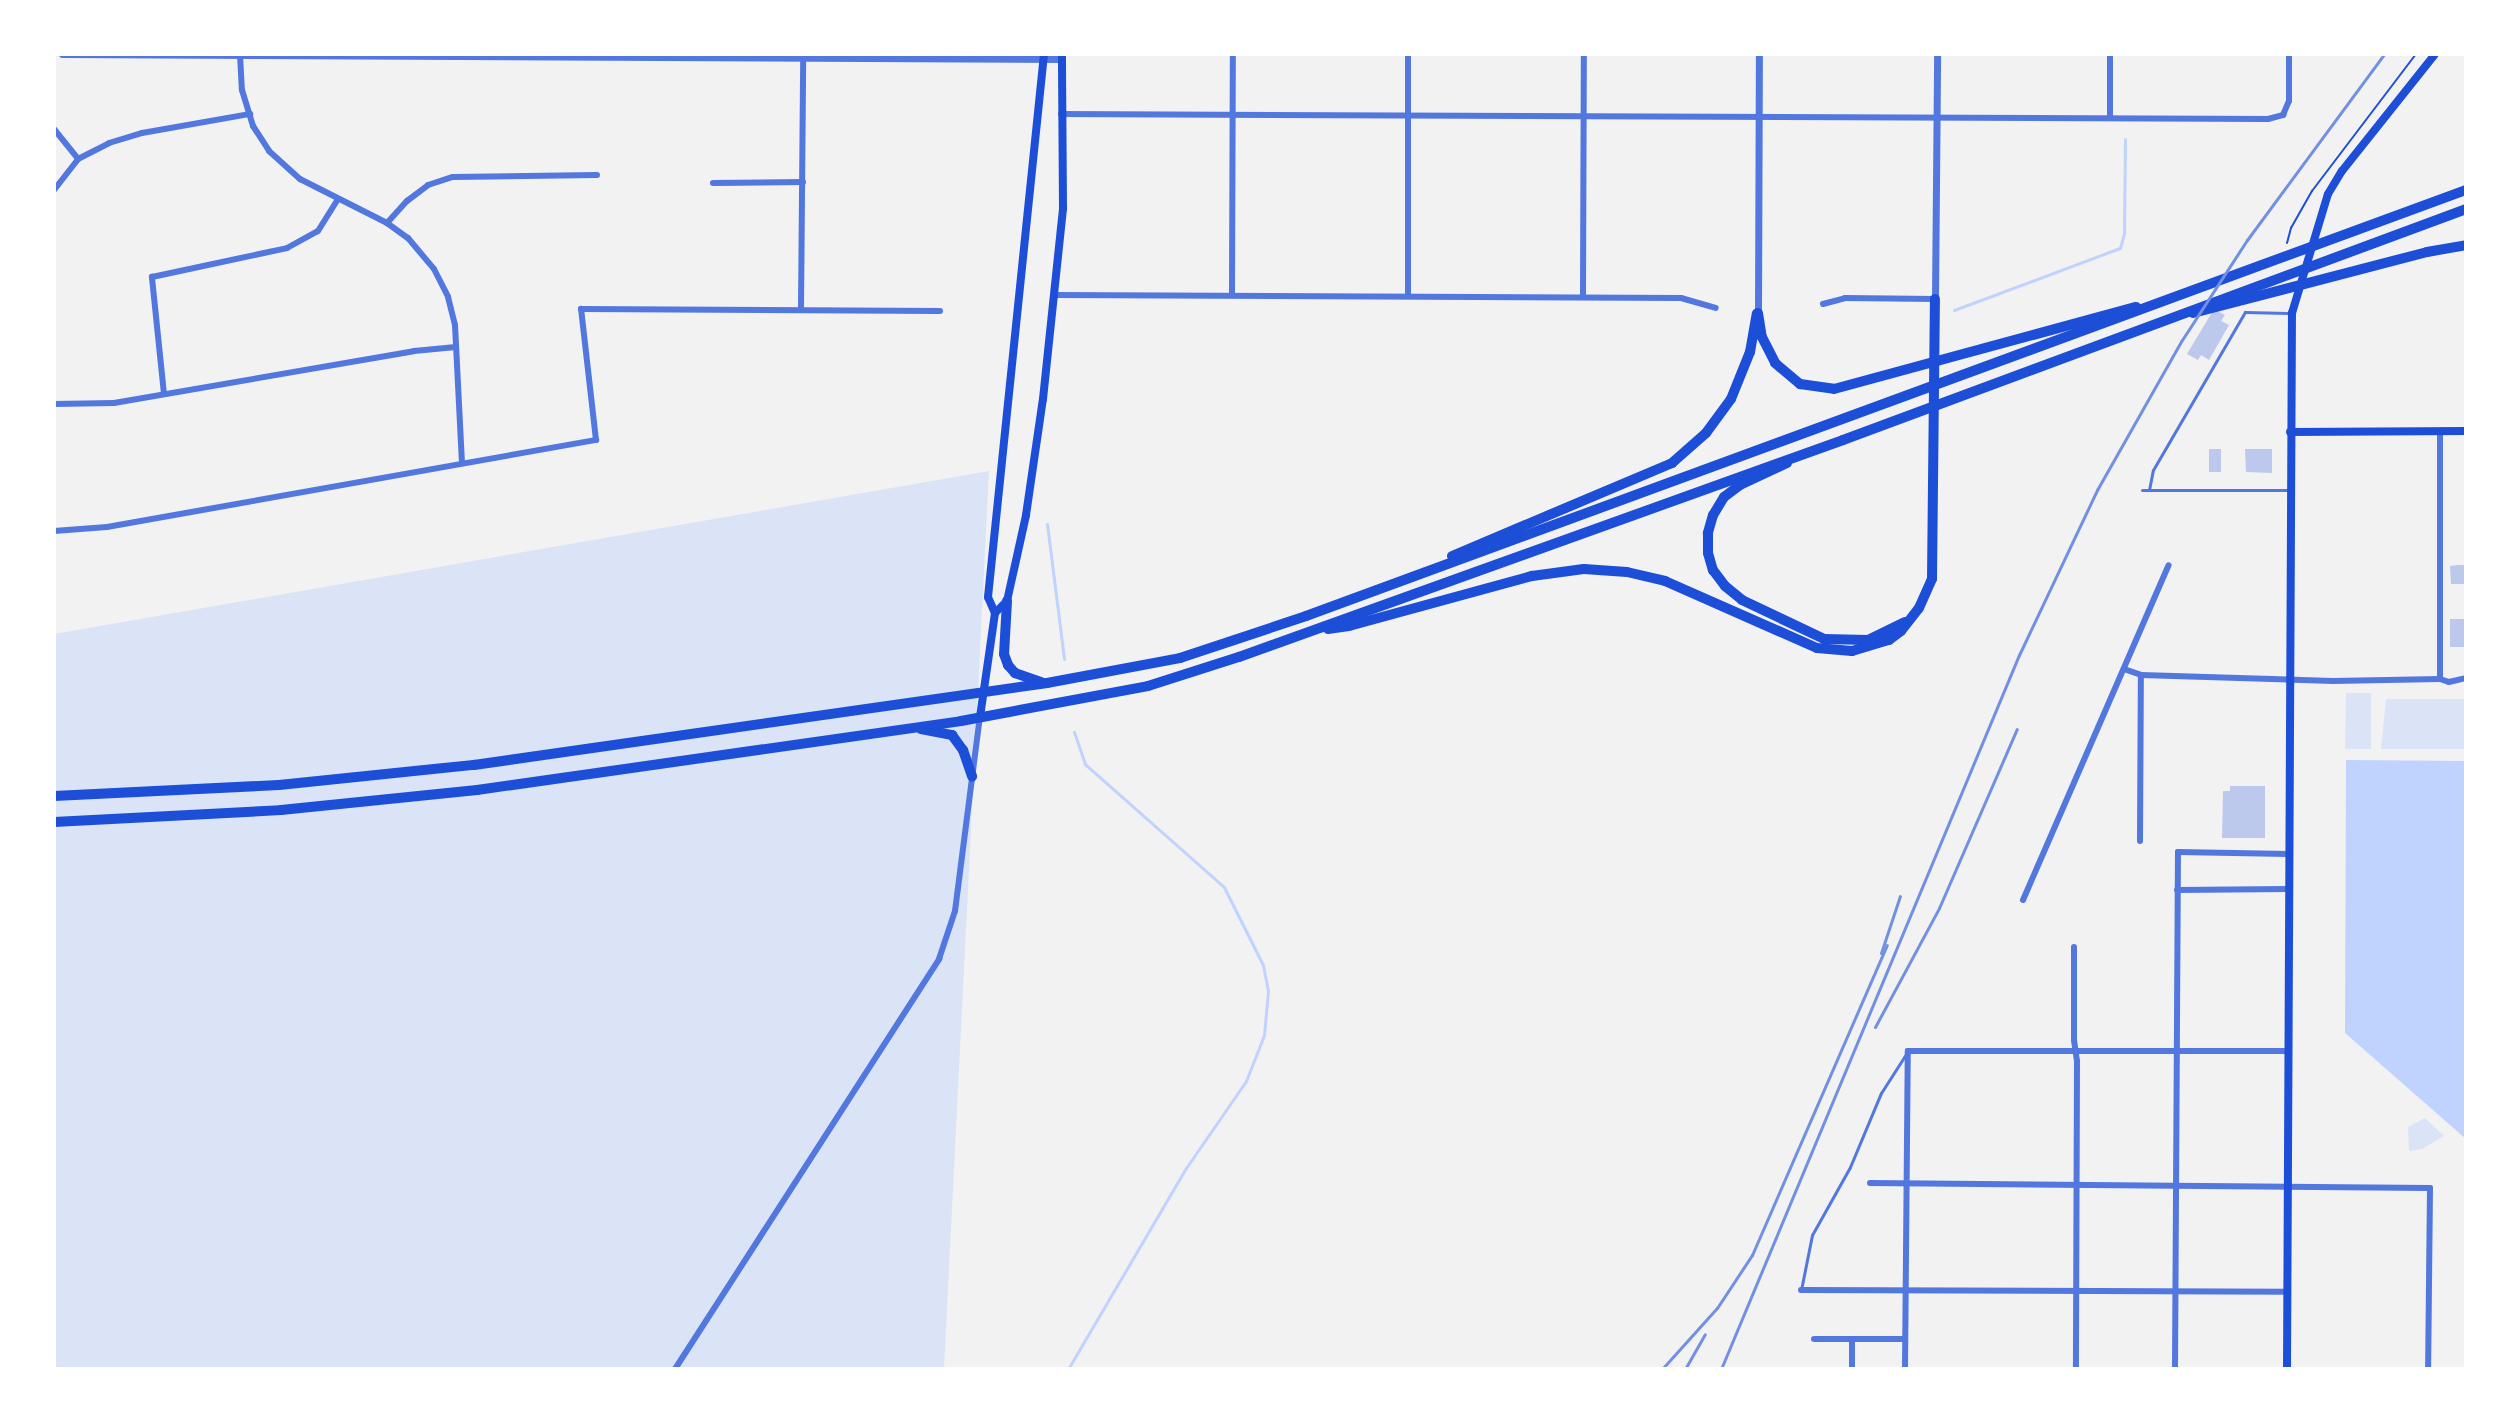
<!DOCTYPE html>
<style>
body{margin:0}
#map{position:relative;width:2520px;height:1423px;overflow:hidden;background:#f2f2f2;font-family:Raleway,sans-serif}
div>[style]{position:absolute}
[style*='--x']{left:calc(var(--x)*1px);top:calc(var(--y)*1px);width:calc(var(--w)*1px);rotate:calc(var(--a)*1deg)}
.green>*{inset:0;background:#dbe4f7}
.water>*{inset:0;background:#bfd3fe}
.stream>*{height:3px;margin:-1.5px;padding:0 1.5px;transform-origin:1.5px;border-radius:1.5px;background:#bfd3fe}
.building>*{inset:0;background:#bdc9ec}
.path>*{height:2px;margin:-1px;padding:0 1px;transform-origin:1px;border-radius:1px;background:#1d4ed8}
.service>*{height:3px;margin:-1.5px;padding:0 1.5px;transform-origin:1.5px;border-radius:1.5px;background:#5277de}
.minor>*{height:6px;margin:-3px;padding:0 3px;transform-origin:3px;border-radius:3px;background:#5277de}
.tertiary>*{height:7px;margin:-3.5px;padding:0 3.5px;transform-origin:3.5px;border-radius:3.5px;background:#5277de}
.secondary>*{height:8px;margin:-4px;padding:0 4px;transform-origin:4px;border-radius:4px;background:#1d4ed8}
.trunk>*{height:10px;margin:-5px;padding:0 5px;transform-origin:5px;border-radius:5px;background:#1d4ed8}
.rail>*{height:3px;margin:-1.5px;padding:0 1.5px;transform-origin:1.5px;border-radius:1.5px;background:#7290e2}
span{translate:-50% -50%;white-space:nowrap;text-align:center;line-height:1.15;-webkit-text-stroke:8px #fff;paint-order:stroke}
.frame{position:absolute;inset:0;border:56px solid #fff;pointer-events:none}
</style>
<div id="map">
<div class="green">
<i style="clip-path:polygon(989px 471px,944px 1369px,54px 1369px,54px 634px)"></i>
<i style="clip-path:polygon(2346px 693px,2371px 693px,2371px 749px,2345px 749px)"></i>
<i style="clip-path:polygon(2386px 699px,2466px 699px,2466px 749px,2381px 749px)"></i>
<i style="clip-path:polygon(2425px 1118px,2444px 1136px,2422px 1149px,2409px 1151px,2408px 1127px)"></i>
</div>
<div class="water">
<i style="clip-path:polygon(2346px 760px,2466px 761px,2466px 1139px,2345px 1033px)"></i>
</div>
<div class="stream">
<i style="--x:1954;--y:310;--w:177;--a:-20.5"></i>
<i style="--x:2120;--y:248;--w:16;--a:-75"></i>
<i style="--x:2124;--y:233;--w:94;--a:-89.4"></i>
<i style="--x:1047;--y:524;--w:136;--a:82.8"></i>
<i style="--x:1068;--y:1369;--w:233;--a:-59.6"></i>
<i style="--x:1186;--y:1168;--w:106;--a:-55.4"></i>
<i style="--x:1246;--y:1081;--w:49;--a:-68.6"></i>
<i style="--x:1264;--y:1035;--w:44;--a:-84.8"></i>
<i style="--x:1268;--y:991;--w:26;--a:-101"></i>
<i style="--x:1263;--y:965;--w:87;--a:-116.6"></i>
<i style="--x:1224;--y:887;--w:186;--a:-138.5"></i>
<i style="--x:1085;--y:764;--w:34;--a:-109"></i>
</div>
<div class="building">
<i style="clip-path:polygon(2214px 309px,2225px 315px,2221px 321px,2229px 325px,2209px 360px,2201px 355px,2198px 360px,2187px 354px)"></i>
<i style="clip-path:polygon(2209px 449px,2221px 449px,2221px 472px,2209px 472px)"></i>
<i style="clip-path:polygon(2245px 449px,2272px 449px,2272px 473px,2246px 472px)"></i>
<i style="clip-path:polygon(2458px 565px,2466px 565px,2466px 584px,2451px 584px,2450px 566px)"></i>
<i style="clip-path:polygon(2450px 619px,2466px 619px,2466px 647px,2450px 647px)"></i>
<i style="clip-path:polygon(2230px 786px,2265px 786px,2265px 838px,2222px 838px,2223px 791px,2230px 791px)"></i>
</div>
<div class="path">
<i style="--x:2287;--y:243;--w:16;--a:-75"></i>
<i style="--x:2291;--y:228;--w:43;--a:-60.4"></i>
<i style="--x:2312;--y:191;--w:172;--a:-52.8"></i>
</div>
<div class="service">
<i style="--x:2142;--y:490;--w:148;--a:0"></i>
<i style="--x:2149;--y:490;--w:20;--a:-79"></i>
<i style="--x:2153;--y:470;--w:183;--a:-59.8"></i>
<i style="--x:2245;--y:312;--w:44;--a:1.3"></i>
<i style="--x:1801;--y:1290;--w:56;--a:-78.7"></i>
<i style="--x:1812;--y:1235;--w:78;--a:-60.8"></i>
<i style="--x:1850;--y:1167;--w:80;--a:-67.3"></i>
<i style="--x:1881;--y:1093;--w:46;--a:-57.3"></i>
</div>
<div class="minor">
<i style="--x:240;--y:54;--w:36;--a:87"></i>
<i style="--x:242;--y:90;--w:38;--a:73"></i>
<i style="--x:253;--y:126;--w:30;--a:57"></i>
<i style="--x:269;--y:151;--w:42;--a:42.1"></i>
<i style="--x:300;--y:179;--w:97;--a:26.8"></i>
<i style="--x:387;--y:223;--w:26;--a:36"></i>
<i style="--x:408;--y:238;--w:40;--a:50"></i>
<i style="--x:434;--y:269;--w:31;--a:63"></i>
<i style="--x:448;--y:297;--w:29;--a:76"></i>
<i style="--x:455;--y:325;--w:137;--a:87.1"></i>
<i style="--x:1061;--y:114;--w:1207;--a:0.24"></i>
<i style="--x:2268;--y:119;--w:16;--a:-15"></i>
<i style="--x:2283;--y:115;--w:15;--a:-67"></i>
<i style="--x:2289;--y:101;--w:47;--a:-90"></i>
<i style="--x:2110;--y:118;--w:64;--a:-90"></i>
<i style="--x:54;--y:129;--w:38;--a:51"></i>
<i style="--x:713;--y:183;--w:90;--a:-0.6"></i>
<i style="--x:54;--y:190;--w:39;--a:-52"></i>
<i style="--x:78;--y:159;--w:35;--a:-27"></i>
<i style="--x:109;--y:143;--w:34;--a:-17"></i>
<i style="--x:142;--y:133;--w:110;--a:-10"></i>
<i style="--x:387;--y:223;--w:30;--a:-48"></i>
<i style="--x:407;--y:201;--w:26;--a:-37"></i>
<i style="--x:428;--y:185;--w:26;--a:-18"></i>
<i style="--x:453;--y:177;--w:144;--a:-0.8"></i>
<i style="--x:1055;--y:295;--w:626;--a:0.27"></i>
<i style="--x:1681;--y:298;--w:36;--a:16"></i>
<i style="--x:1232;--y:295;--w:241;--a:-89.8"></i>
<i style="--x:1408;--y:296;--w:242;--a:-90"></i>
<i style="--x:1583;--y:297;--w:243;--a:-89.8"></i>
<i style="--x:1823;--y:304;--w:23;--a:-15"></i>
<i style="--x:1845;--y:298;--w:90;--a:0.6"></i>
<i style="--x:801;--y:309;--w:252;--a:-89.5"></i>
<i style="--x:164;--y:394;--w:118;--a:-95.9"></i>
<i style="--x:152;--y:277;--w:138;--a:-12.1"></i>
<i style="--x:287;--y:248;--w:35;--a:-29"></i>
<i style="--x:318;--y:231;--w:36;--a:-58"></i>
<i style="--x:54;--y:404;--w:60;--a:-1"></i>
<i style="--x:114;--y:403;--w:304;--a:-9.8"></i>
<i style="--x:414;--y:351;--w:42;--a:-5.4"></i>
<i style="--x:2440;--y:431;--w:248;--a:90"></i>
<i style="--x:54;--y:531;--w:53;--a:-4.3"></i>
<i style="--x:107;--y:527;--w:497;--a:-10.1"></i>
<i style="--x:596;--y:440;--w:132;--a:-96.5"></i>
<i style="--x:581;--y:309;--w:359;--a:0.3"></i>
<i style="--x:2124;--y:669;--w:18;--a:19"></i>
<i style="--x:2141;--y:675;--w:192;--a:1.8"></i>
<i style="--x:2333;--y:681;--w:107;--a:-1.1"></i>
<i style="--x:2440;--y:679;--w:9;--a:18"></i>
<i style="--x:2449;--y:682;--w:17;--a:-13"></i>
<i style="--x:2140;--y:841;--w:166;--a:-89.7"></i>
<i style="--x:2177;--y:890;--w:112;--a:-0.5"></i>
<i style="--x:2023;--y:900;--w:365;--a:-66.5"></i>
<i style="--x:2074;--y:947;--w:93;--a:90"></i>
<i style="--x:2074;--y:1040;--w:21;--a:82"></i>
<i style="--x:2077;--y:1061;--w:308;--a:90.2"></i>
<i style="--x:1870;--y:1183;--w:560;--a:0.51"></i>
<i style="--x:2430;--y:1188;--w:181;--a:90.6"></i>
<i style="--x:1801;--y:1290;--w:486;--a:0.2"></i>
<i style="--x:1814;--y:1339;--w:91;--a:0"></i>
<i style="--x:1852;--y:1339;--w:30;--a:90"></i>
<i style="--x:675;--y:1369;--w:488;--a:-57.2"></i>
<i style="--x:939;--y:959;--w:51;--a:-71.6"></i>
<i style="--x:955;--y:911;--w:196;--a:-82.7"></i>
<i style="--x:1905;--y:1369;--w:318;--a:-89.5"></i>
<i style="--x:1908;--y:1051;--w:380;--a:0"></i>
<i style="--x:2175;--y:1369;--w:517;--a:-89.67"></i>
<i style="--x:2178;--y:852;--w:111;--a:1"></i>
</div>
<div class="tertiary">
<i style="--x:62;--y:54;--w:999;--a:0.29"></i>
<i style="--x:1935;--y:299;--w:245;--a:-89.5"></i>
<i style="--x:1758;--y:313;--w:259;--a:-89.8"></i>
</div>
<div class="secondary">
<i style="--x:2290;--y:432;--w:176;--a:-0.3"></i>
<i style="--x:995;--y:613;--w:17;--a:-45"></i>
<i style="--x:1007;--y:601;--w:88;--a:-77.5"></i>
<i style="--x:1026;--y:515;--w:117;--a:-81.7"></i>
<i style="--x:1043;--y:399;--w:192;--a:-84"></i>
<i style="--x:1063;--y:208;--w:154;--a:-90.4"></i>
<i style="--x:980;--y:717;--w:105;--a:-81.8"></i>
<i style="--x:995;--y:613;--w:17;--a:-114"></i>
<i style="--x:988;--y:597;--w:546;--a:-84.11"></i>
<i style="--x:2287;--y:1369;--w:1056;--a:-89.73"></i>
<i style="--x:2292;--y:313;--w:124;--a:-73.2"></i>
<i style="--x:2328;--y:194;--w:27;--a:-59"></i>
<i style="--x:2342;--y:171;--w:149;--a:-51.5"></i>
</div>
<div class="trunk">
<i style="--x:1758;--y:313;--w:24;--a:81"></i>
<i style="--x:1762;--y:337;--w:29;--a:63"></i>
<i style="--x:1775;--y:363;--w:33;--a:40"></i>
<i style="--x:1800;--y:384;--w:34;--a:8"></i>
<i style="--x:1834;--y:389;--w:313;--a:-15.2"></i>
<i style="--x:2193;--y:313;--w:242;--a:-14.6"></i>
<i style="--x:2427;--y:252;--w:40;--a:-10"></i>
<i style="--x:1787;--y:463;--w:52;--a:154.9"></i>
<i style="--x:1740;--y:485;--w:20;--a:143"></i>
<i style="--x:1724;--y:497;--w:21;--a:121"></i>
<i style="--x:1713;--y:515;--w:19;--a:106"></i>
<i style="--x:1708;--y:533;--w:20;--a:90"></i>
<i style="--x:1708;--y:553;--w:18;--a:74"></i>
<i style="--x:1713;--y:570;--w:20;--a:53"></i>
<i style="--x:1725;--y:586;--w:22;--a:39"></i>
<i style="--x:1742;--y:600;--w:91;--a:25.4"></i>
<i style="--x:1824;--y:639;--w:44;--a:1.3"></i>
<i style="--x:1868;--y:640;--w:41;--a:-25.9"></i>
<i style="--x:1452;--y:556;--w:239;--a:-22.9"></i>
<i style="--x:1672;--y:463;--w:45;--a:-41.4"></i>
<i style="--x:1706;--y:433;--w:42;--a:-53.7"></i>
<i style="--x:1731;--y:399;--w:51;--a:-68"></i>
<i style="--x:1750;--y:352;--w:39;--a:-80"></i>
<i style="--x:1007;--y:601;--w:53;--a:93.2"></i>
<i style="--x:1004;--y:654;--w:12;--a:70"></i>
<i style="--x:1008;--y:665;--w:11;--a:49"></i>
<i style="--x:1015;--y:673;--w:28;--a:19"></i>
<i style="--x:1328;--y:629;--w:21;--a:-8"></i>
<i style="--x:1349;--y:626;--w:190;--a:-15.3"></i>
<i style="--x:1532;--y:576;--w:52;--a:-7.7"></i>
<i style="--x:1584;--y:569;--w:43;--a:4"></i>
<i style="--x:1627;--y:572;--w:39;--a:13"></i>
<i style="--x:1665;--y:581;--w:166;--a:23.8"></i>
<i style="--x:1817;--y:648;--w:35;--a:5"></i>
<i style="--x:1852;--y:651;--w:39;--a:-17"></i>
<i style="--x:1889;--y:640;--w:15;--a:-37"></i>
<i style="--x:1901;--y:631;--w:29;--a:-52"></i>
<i style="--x:1919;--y:608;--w:32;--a:-66"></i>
<i style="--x:1932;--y:579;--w:280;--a:-89.4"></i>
<i style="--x:921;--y:729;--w:32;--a:11"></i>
<i style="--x:952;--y:735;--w:19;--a:54"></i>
<i style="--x:963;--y:750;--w:28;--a:71"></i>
<i style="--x:54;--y:796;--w:225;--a:-2.8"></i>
<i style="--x:279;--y:785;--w:196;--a:-5.9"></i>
<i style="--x:474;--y:765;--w:579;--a:-8.14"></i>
<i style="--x:1047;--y:683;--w:135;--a:-10.6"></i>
<i style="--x:1180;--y:658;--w:133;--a:-18.4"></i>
<i style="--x:1306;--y:616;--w:1236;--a:-20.17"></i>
<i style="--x:54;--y:822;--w:227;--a:-3"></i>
<i style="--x:281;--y:810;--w:197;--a:-5.8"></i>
<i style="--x:477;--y:790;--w:489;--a:-8.1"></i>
<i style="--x:961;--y:721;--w:190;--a:-10.6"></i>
<i style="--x:1148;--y:686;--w:96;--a:-17.7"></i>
<i style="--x:1239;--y:657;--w:642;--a:-19.76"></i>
<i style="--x:1843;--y:440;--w:664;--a:-20.34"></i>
</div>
<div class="rail">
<i style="--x:1881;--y:953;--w:60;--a:-71.6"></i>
<i style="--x:1875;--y:1027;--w:135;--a:-61.7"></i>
<i style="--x:1939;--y:908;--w:195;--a:-66.5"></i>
<i style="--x:1662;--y:1369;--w:82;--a:-48"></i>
<i style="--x:1717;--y:1308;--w:64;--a:-56.6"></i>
<i style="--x:1752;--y:1255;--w:338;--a:-66.5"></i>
<i style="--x:1685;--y:1369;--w:40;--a:-60.3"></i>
<i style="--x:1721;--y:1369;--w:774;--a:-67.35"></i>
<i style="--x:2019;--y:655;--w:183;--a:-64.7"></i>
<i style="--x:2097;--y:490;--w:172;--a:-60.5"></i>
<i style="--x:2182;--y:340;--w:119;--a:-57"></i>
<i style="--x:2247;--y:240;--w:231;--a:-53.6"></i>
</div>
<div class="frame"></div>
</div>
